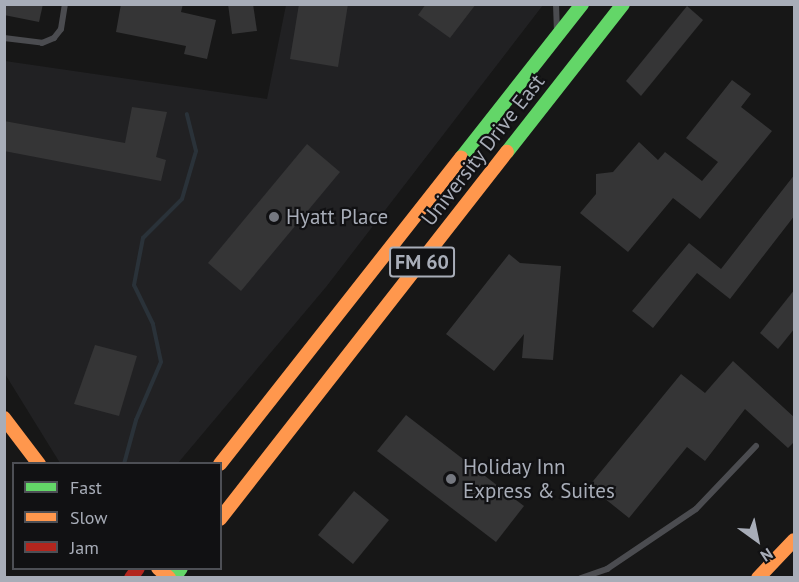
<!DOCTYPE html>
<style>
body{margin:0}
#map{position:relative;width:799px;height:582px;overflow:hidden;background:#171717;font-family:"PT Sans",sans-serif}
div>[style]{position:absolute}
[style*='--x']{left:calc(var(--x)*1px);top:calc(var(--y)*1px);width:calc(var(--w)*1px);rotate:calc(var(--a)*1deg)}
.built>*{inset:0;background:#212123}
.stream>*{height:4px;margin:-2px;padding:0 2px;transform-origin:2px;border-radius:2px;background:#2a3239}
.building>*{inset:0;background:#353536}
.lane>*{height:6px;margin:-3px;padding:0 3px;transform-origin:3px;border-radius:3px;background:#4b4c50}
.fast>*{height:14px;margin:-7px;padding:0 7px;transform-origin:7px;border-radius:7px;background:#63d668}
.slow>*{height:14px;margin:-7px;padding:0 7px;transform-origin:7px;border-radius:7px;background:#ff974d}
.jam>*{height:14px;margin:-7px;padding:0 7px;transform-origin:7px;border-radius:7px;background:#b3261e}
.dots>*{width:16px;height:16px;translate:-50% -50%;box-sizing:border-box;border:3px solid #111113;border-radius:50%}
span{translate:-50% -50%;white-space:nowrap;text-align:center;line-height:1.15;-webkit-text-stroke:4.5px #111113;paint-order:stroke}
.shield-label span{padding:2px 4px;background:#111113;border:2px solid;border-radius:4px;-webkit-text-stroke-width:0}
.shield-label{font-size:20px;color:#a8adb8;font-weight:700}
.street-label{font-size:21px;color:#a8adb8}
.poi-label{font-size:21px;color:#a8adb8}
.left{translate:0 -50%;text-align:left}
.frame{position:absolute;inset:0;border:6px solid #a8adb8;pointer-events:none}
.legend{position:absolute;left:12px;top:462px;width:210px;height:108px;box-sizing:border-box;background:#111113;border:2px solid #4d4f55;margin:0;padding:8px 10px;list-style:none;font-size:18px;color:#a8adb8}
.legend li{display:flex;align-items:center;gap:12px;height:30px}
.legend b{width:30px;border:2px solid #4d4f55}
.north{position:absolute;left:727px;top:510px;width:60px;height:60px;-webkit-text-stroke:4px #111113;paint-order:stroke;rotate:147deg;font-size:16px;font-weight:700;line-height:24px;text-align:center;color:#a8adb8}
.north::after{content:'';display:block;margin:auto;width:21px;height:27px;background:#a8adb8;clip-path:polygon(50% 0,100% 100%,50% 72%,0 100%)}
</style>
<div id="map">
<div class="built">
<i style="clip-path:polygon(286px 5px,543px 5px,326px 287px,178px 463px,60px 463px,5px 374px,5px 61px,267px 99px)"></i>
</div>
<div class="stream">
<i style="--x:124;--y:464;--w:46;--a:-74.7"></i>
<i style="--x:136;--y:420;--w:63;--a:-66.7"></i>
<i style="--x:161;--y:362;--w:39;--a:-102"></i>
<i style="--x:153;--y:324;--w:43;--a:-116"></i>
<i style="--x:134;--y:285;--w:48;--a:-79.2"></i>
<i style="--x:143;--y:238;--w:55;--a:-45"></i>
<i style="--x:182;--y:199;--w:50;--a:-73.7"></i>
<i style="--x:196;--y:151;--w:38;--a:-104"></i>
</div>
<div class="building">
<i style="clip-path:polygon(4px 4px,43px 4px,39px 22px,4px 15px)"></i>
<i style="clip-path:polygon(121px 4px,183px 4px,181px 12px,216px 20px,207px 59px,184px 54px,186px 46px,116px 32px)"></i>
<i style="clip-path:polygon(228px 4px,253px 4px,257px 31px,232px 34px)"></i>
<i style="clip-path:polygon(299px 4px,348px 4px,338px 67px,290px 59px)"></i>
<i style="clip-path:polygon(426px 4px,476px 4px,450px 38px,418px 15px)"></i>
<i style="clip-path:polygon(687px 6px,703px 20px,641px 96px,626px 81px)"></i>
<i style="clip-path:polygon(732px 80px,751px 94px,741px 107px,772px 131px,700px 219px,673px 198px,628px 252px,580px 213px,596px 194px,596px 174px,613px 172px,639px 142px,658px 160px,665px 152px,702px 181px,718px 162px,686px 138px)"></i>
<i style="clip-path:polygon(132px 107px,167px 112px,156px 157px,166px 160px,161px 181px,4px 151px,4px 121px,125px 143px)"></i>
<i style="clip-path:polygon(307px 144px,340px 172px,241px 291px,208px 263px)"></i>
<i style="clip-path:polygon(795px 174px,795px 215px,730px 299px,697px 273px,653px 328px,632px 311px,689px 243px,721px 269px)"></i>
<i style="clip-path:polygon(509px 254px,520px 263px,561px 266px,553px 360px,522px 358px,524px 334px,494px 371px,446px 334px)"></i>
<i style="clip-path:polygon(795px 289px,795px 328px,778px 349px,760px 333px)"></i>
<i style="clip-path:polygon(95px 345px,137px 356px,119px 416px,74px 404px)"></i>
<i style="clip-path:polygon(733px 361px,795px 418px,795px 441px,788px 448px,745px 409px,705px 461px,687px 447px,629px 518px,589px 486px,681px 374px,705px 393px)"></i>
<i style="clip-path:polygon(406px 415px,524px 506px,496px 542px,377px 451px)"></i>
<i style="clip-path:polygon(354px 491px,389px 520px,353px 564px,318px 535px)"></i>
</div>
<div class="lane">
<i style="--x:556;--y:4;--w:24;--a:88"></i>
<i style="--x:4;--y:38;--w:38;--a:7"></i>
<i style="--x:42;--y:43;--w:13;--a:-23"></i>
<i style="--x:54;--y:38;--w:11;--a:-52"></i>
<i style="--x:61;--y:29;--w:25;--a:-81"></i>
<i style="--x:581;--y:578;--w:28;--a:-19"></i>
<i style="--x:607;--y:569;--w:107;--a:-34"></i>
<i style="--x:696;--y:509;--w:87;--a:-46.4"></i>
</div>
<div class="fast">
<i style="--x:507;--y:152;--w:188;--a:-51.9"></i>
<i style="--x:461;--y:158;--w:196;--a:-51.8"></i>
<i style="--x:174;--y:578;--w:12;--a:-55"></i>
</div>
<div class="slow">
<i style="--x:4;--y:418;--w:58;--a:52.7"></i>
<i style="--x:220;--y:464;--w:390;--a:-51.8"></i>
<i style="--x:220;--y:519;--w:466;--a:-52"></i>
<i style="--x:158;--y:568;--w:15;--a:42"></i>
<i style="--x:758;--y:578;--w:52;--a:-46.5"></i>
</div>
<div class="jam">
<i style="--x:131;--y:578;--w:12;--a:-55"></i>
</div>
<div class="dots">
<i style="left:274px;top:217px;background:#757880"></i>
<i style="left:451px;top:479px;background:#757880"></i>
</div>
<div class="shield-label">
<span style="left:422px;top:262px">FM 60</span>
</div>
<div class="street-label">
<span style="left:483px;top:150px;rotate:-52deg">University Drive East</span>
</div>
<div class="poi-label">
<span class="left" style="left:286px;top:217px">Hyatt Place</span>
<span class="left" style="left:463px;top:479px">Holiday Inn<br>Express &amp; Suites</span>
</div>
<div class="frame"></div>
<ul class="legend">
<li><b style="height:8px;background:#63d668"></b>Fast</li>
<li><b style="height:8px;background:#ff974d"></b>Slow</li>
<li><b style="height:8px;background:#b3261e"></b>Jam</li>
</ul>
<div class="north">N</div>
</div>
